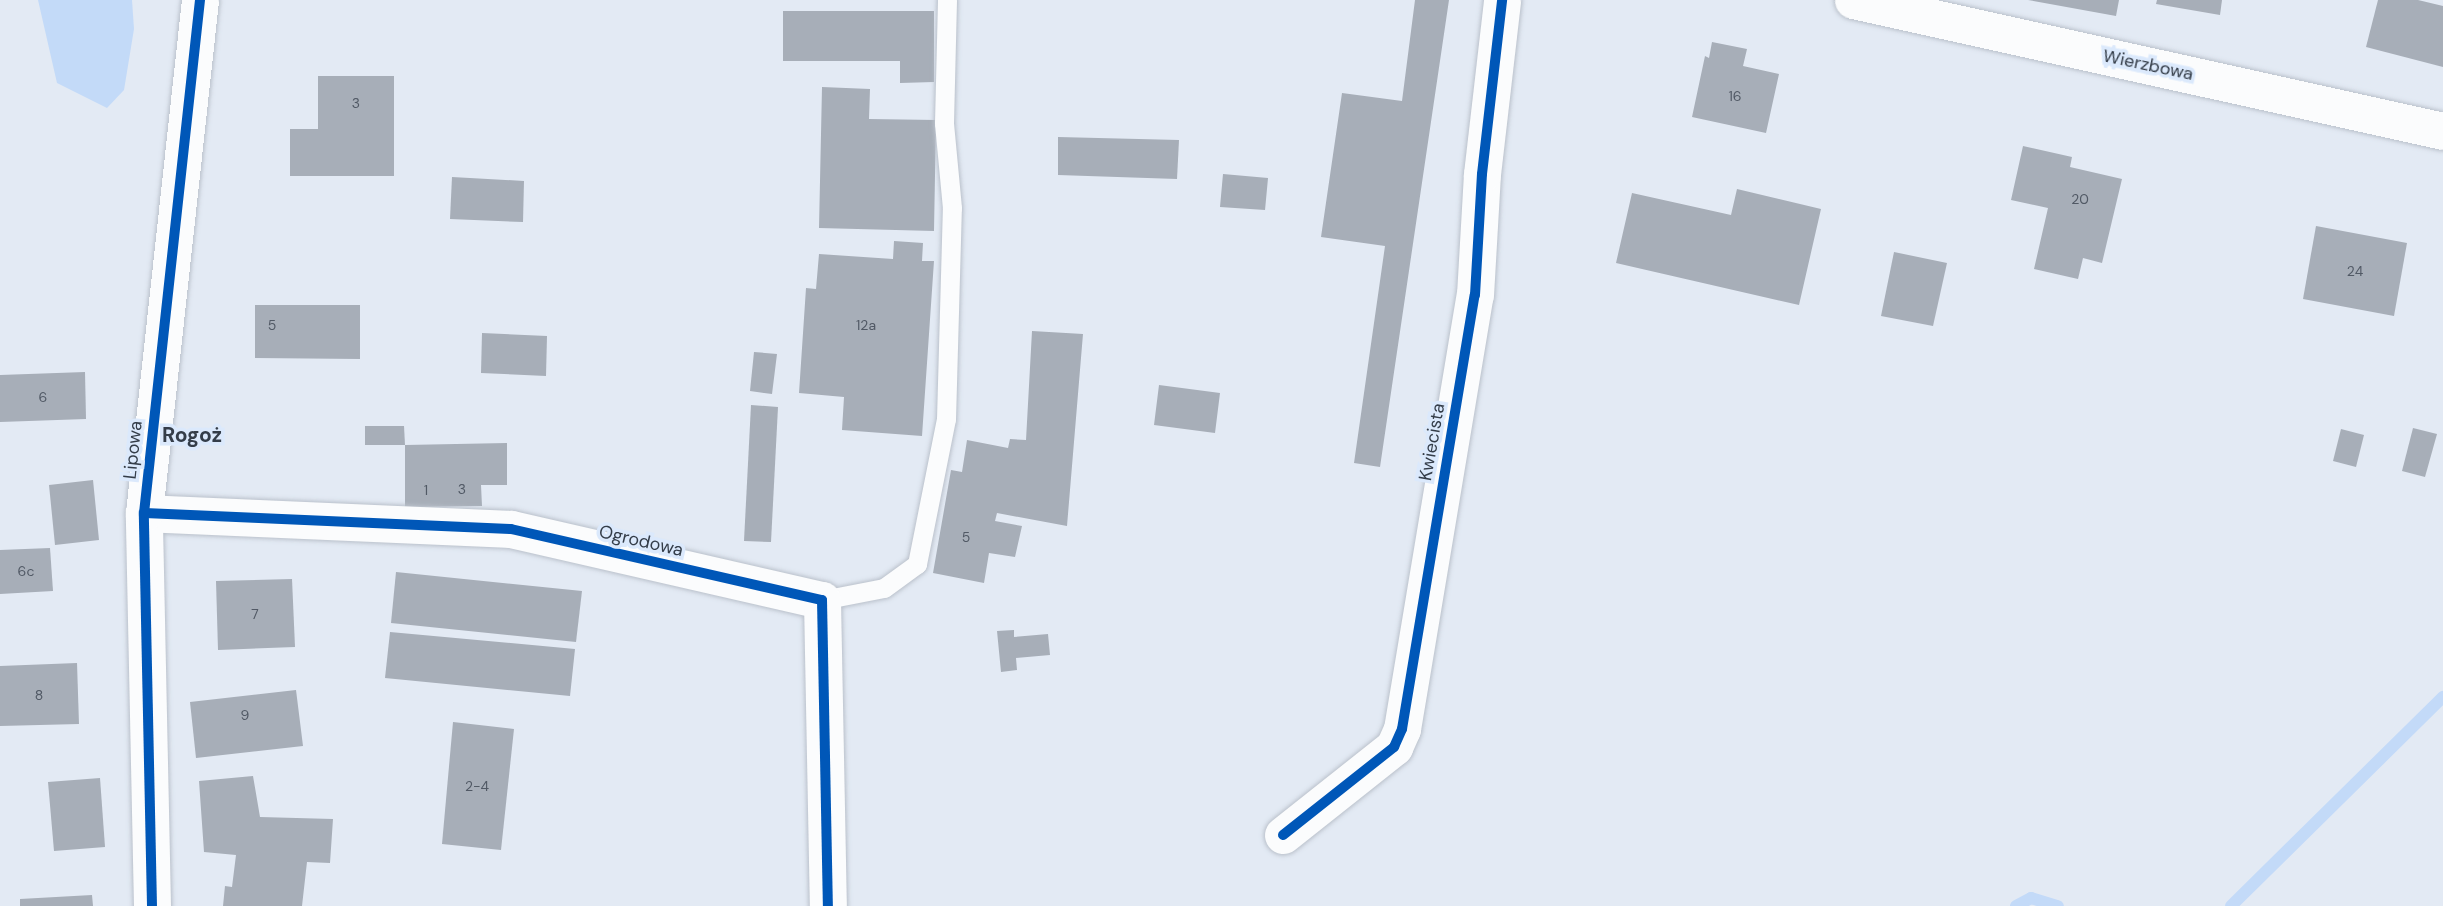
<!DOCTYPE html>
<meta charset="utf-8">
<style>
body{margin:0}
#map{position:relative;width:2443px;height:906px;overflow:hidden;background:#e3eaf4;font-family:"DM Sans",sans-serif}
div>[style]{position:absolute}
[style*='--x']{left:calc(var(--x)*1px);top:calc(var(--y)*1px);width:calc(var(--w)*1px);rotate:calc(var(--a)*1deg)}
.water>*{inset:0;background:#c3daf8}
.stream>*{height:12px;margin:-6px;padding:0 6px;transform-origin:6px;border-radius:6px;background:#c3daf8}
.building>*{inset:0;background:#a7aeb8}
.roads{filter:drop-shadow(0 0 2px #bac1cb) drop-shadow(0 0 2px #bac1cb)}
.lane>*{height:19px;margin:-9.5px;padding:0 9.5px;transform-origin:9.5px;border-radius:9.5px;background:#fbfcfd}
.street>*{height:37px;margin:-18.5px;padding:0 18.5px;transform-origin:18.5px;border-radius:18.5px;background:#fbfcfd}
.cycleway>*{height:10px;margin:-5px;padding:0 5px;transform-origin:5px;border-radius:5px;background:#0057b8}
span{translate:-50% -50%;white-space:nowrap;text-align:center;line-height:1.15;-webkit-text-stroke:7px #dbe9fc;paint-order:stroke}
.number-label{font-size:14px;color:#515965}
.number-label span{-webkit-text-stroke-width:0}
.street-label{font-size:18px;color:#343d49}
.quarter-label{font-size:21px;color:#343d49;font-weight:700}
</style>
<div id="map">
<div class="water">
<i style="clip-path:polygon(38px 0,132px 0,134px 29px,124px 90px,107px 108px,57px 83px)"></i>
</div>
<div class="stream">
<i style="--x:2016;--y:906;--w:17;--a:-28"></i>
<i style="--x:2031;--y:898;--w:28;--a:17"></i>
<i style="--x:2231;--y:906;--w:298;--a:-44.6"></i>
</div>
<div class="building">
<i style="clip-path:polygon(1415px 0,1449px 0,1380px 467px,1354px 463px,1385px 246px,1321px 237px,1342px 93px,1402px 101px)"></i>
<i style="clip-path:polygon(2028px 0,2119px 0,2116px 16px)"></i>
<i style="clip-path:polygon(2157px 0,2222px 0,2220px 15px,2156px 4px)"></i>
<i style="clip-path:polygon(2378px 0,2418px 0,2443px 6px,2443px 67px,2366px 47px)"></i>
<i style="clip-path:polygon(783px 11px,934px 11px,934px 82px,900px 83px,900px 61px,783px 61px)"></i>
<i style="clip-path:polygon(1712px 42px,1747px 49px,1743px 66px,1779px 74px,1766px 133px,1692px 117px,1705px 56px,1709px 58px)"></i>
<i style="clip-path:polygon(318px 76px,394px 76px,394px 176px,290px 176px,290px 129px,318px 129px)"></i>
<i style="clip-path:polygon(822px 87px,870px 89px,869px 119px,936px 120px,934px 231px,819px 228px)"></i>
<i style="clip-path:polygon(1058px 137px,1179px 140px,1177px 179px,1058px 175px)"></i>
<i style="clip-path:polygon(2023px 146px,2072px 157px,2070px 167px,2122px 179px,2102px 263px,2083px 258px,2078px 279px,2034px 269px,2048px 208px,2011px 200px)"></i>
<i style="clip-path:polygon(1223px 174px,1268px 178px,1265px 210px,1220px 207px)"></i>
<i style="clip-path:polygon(452px 177px,524px 181px,523px 222px,450px 219px)"></i>
<i style="clip-path:polygon(1737px 189px,1821px 209px,1799px 305px,1616px 263px,1632px 193px,1731px 215px)"></i>
<i style="clip-path:polygon(2316px 226px,2407px 243px,2394px 316px,2303px 299px)"></i>
<i style="clip-path:polygon(894px 241px,923px 243px,922px 261px,934px 261px,922px 436px,842px 430px,844px 397px,799px 393px,806px 288px,816px 289px,819px 254px,893px 259px)"></i>
<i style="clip-path:polygon(1894px 252px,1947px 263px,1933px 326px,1881px 316px)"></i>
<i style="clip-path:polygon(255px 305px,360px 305px,360px 359px,255px 358px)"></i>
<i style="clip-path:polygon(1032px 331px,1083px 334px,1067px 526px,997px 513px,995px 521px,1022px 526px,1015px 557px,989px 553px,984px 583px,933px 573px,951px 470px,962px 472px,967px 440px,1008px 448px,1010px 439px,1026px 440px)"></i>
<i style="clip-path:polygon(482px 333px,547px 336px,546px 376px,481px 373px)"></i>
<i style="clip-path:polygon(754px 352px,777px 354px,772px 394px,750px 391px)"></i>
<i style="clip-path:polygon(85px 372px,86px 419px,0 422px,0 375px)"></i>
<i style="clip-path:polygon(1159px 385px,1220px 393px,1215px 433px,1154px 425px)"></i>
<i style="clip-path:polygon(751px 405px,778px 407px,771px 542px,744px 541px)"></i>
<i style="clip-path:polygon(365px 426px,404px 426px,405px 445px,365px 445px)"></i>
<i style="clip-path:polygon(2413px 428px,2437px 434px,2425px 477px,2402px 471px)"></i>
<i style="clip-path:polygon(2341px 429px,2364px 435px,2356px 467px,2333px 461px)"></i>
<i style="clip-path:polygon(507px 443px,507px 485px,481px 485px,482px 506px,405px 507px,405px 445px)"></i>
<i style="clip-path:polygon(93px 480px,99px 540px,55px 545px,49px 485px)"></i>
<i style="clip-path:polygon(50px 548px,53px 591px,0 594px,0 550px)"></i>
<i style="clip-path:polygon(396px 572px,582px 591px,576px 642px,391px 623px)"></i>
<i style="clip-path:polygon(292px 579px,295px 647px,218px 650px,216px 581px)"></i>
<i style="clip-path:polygon(1014px 630px,1014px 637px,1048px 634px,1050px 655px,1016px 658px,1017px 670px,1001px 672px,997px 631px)"></i>
<i style="clip-path:polygon(390px 632px,575px 649px,570px 696px,385px 678px)"></i>
<i style="clip-path:polygon(77px 663px,79px 724px,0 726px,0 666px)"></i>
<i style="clip-path:polygon(296px 690px,303px 746px,196px 758px,190px 702px)"></i>
<i style="clip-path:polygon(453px 722px,514px 729px,501px 850px,442px 844px)"></i>
<i style="clip-path:polygon(253px 776px,260px 817px,333px 819px,330px 863px,307px 862px,302px 906px,223px 906px,225px 886px,232px 887px,236px 855px,204px 852px,199px 781px)"></i>
<i style="clip-path:polygon(100px 778px,105px 847px,54px 851px,48px 782px)"></i>
<i style="clip-path:polygon(92px 895px,93px 906px,20px 906px,20px 899px)"></i>
</div>
<div class="roads">
<div class="lane">
<i style="--x:822;--y:600;--w:63;--a:-11"></i>
<i style="--x:884;--y:588;--w:41;--a:-36"></i>
<i style="--x:917;--y:564;--w:148;--a:-78.7"></i>
<i style="--x:946;--y:419;--w:211;--a:-88.4"></i>
<i style="--x:952;--y:208;--w:85;--a:-95.4"></i>
<i style="--x:944;--y:123;--w:123;--a:-88.6"></i>
</div>
<div class="street">
<i style="--x:1853;--y:0;--w:604;--a:12.52"></i>
<i style="--x:144;--y:513;--w:367;--a:2.5"></i>
<i style="--x:511;--y:529;--w:319;--a:12.9"></i>
<i style="--x:822;--y:600;--w:306;--a:88.9"></i>
<i style="--x:1283;--y:835;--w:142;--a:-38.4"></i>
<i style="--x:1394;--y:747;--w:20;--a:-66"></i>
<i style="--x:1402;--y:729;--w:440;--a:-80.5"></i>
<i style="--x:1475;--y:295;--w:121;--a:-86.7"></i>
<i style="--x:1482;--y:174;--w:175;--a:-83.4"></i>
<i style="--x:152;--y:906;--w:393;--a:-91.2"></i>
<i style="--x:144;--y:513;--w:516;--a:-83.77"></i>
</div>
</div>
<div class="cycleway">
<i style="--x:144;--y:513;--w:367;--a:2.5"></i>
<i style="--x:511;--y:529;--w:319;--a:12.9"></i>
<i style="--x:822;--y:600;--w:306;--a:88.9"></i>
<i style="--x:1283;--y:835;--w:142;--a:-38.4"></i>
<i style="--x:1394;--y:747;--w:20;--a:-66"></i>
<i style="--x:1402;--y:729;--w:440;--a:-80.5"></i>
<i style="--x:1475;--y:295;--w:121;--a:-86.7"></i>
<i style="--x:1482;--y:174;--w:175;--a:-83.4"></i>
<i style="--x:152;--y:906;--w:393;--a:-91.2"></i>
<i style="--x:144;--y:513;--w:516;--a:-83.77"></i>
</div>
<div class="number-label">
<span style="left:1735px;top:96px">16</span>
<span style="left:356px;top:103px">3</span>
<span style="left:2080px;top:199px">20</span>
<span style="left:2355px;top:271px">24</span>
<span style="left:272px;top:325px">5</span>
<span style="left:866px;top:325px">12a</span>
<span style="left:43px;top:397px">6</span>
<span style="left:462px;top:489px">3</span>
<span style="left:426px;top:490px">1</span>
<span style="left:966px;top:537px">5</span>
<span style="left:26px;top:571px">6c</span>
<span style="left:255px;top:614px">7</span>
<span style="left:39px;top:695px">8</span>
<span style="left:245px;top:715px">9</span>
<span style="left:477px;top:786px">2-4</span>
</div>
<div class="street-label">
<span style="left:2148px;top:65px;rotate:12deg">Wierzbowa</span>
<span style="left:1432px;top:442px;rotate:-80deg">Kwiecista</span>
<span style="left:133px;top:450px;rotate:-84deg">Lipowa</span>
<span style="left:641px;top:541px;rotate:13deg">Ogrodowa</span>
</div>
<div class="quarter-label">
<span style="left:192px;top:435px">Rogoż</span>
</div>
</div>
